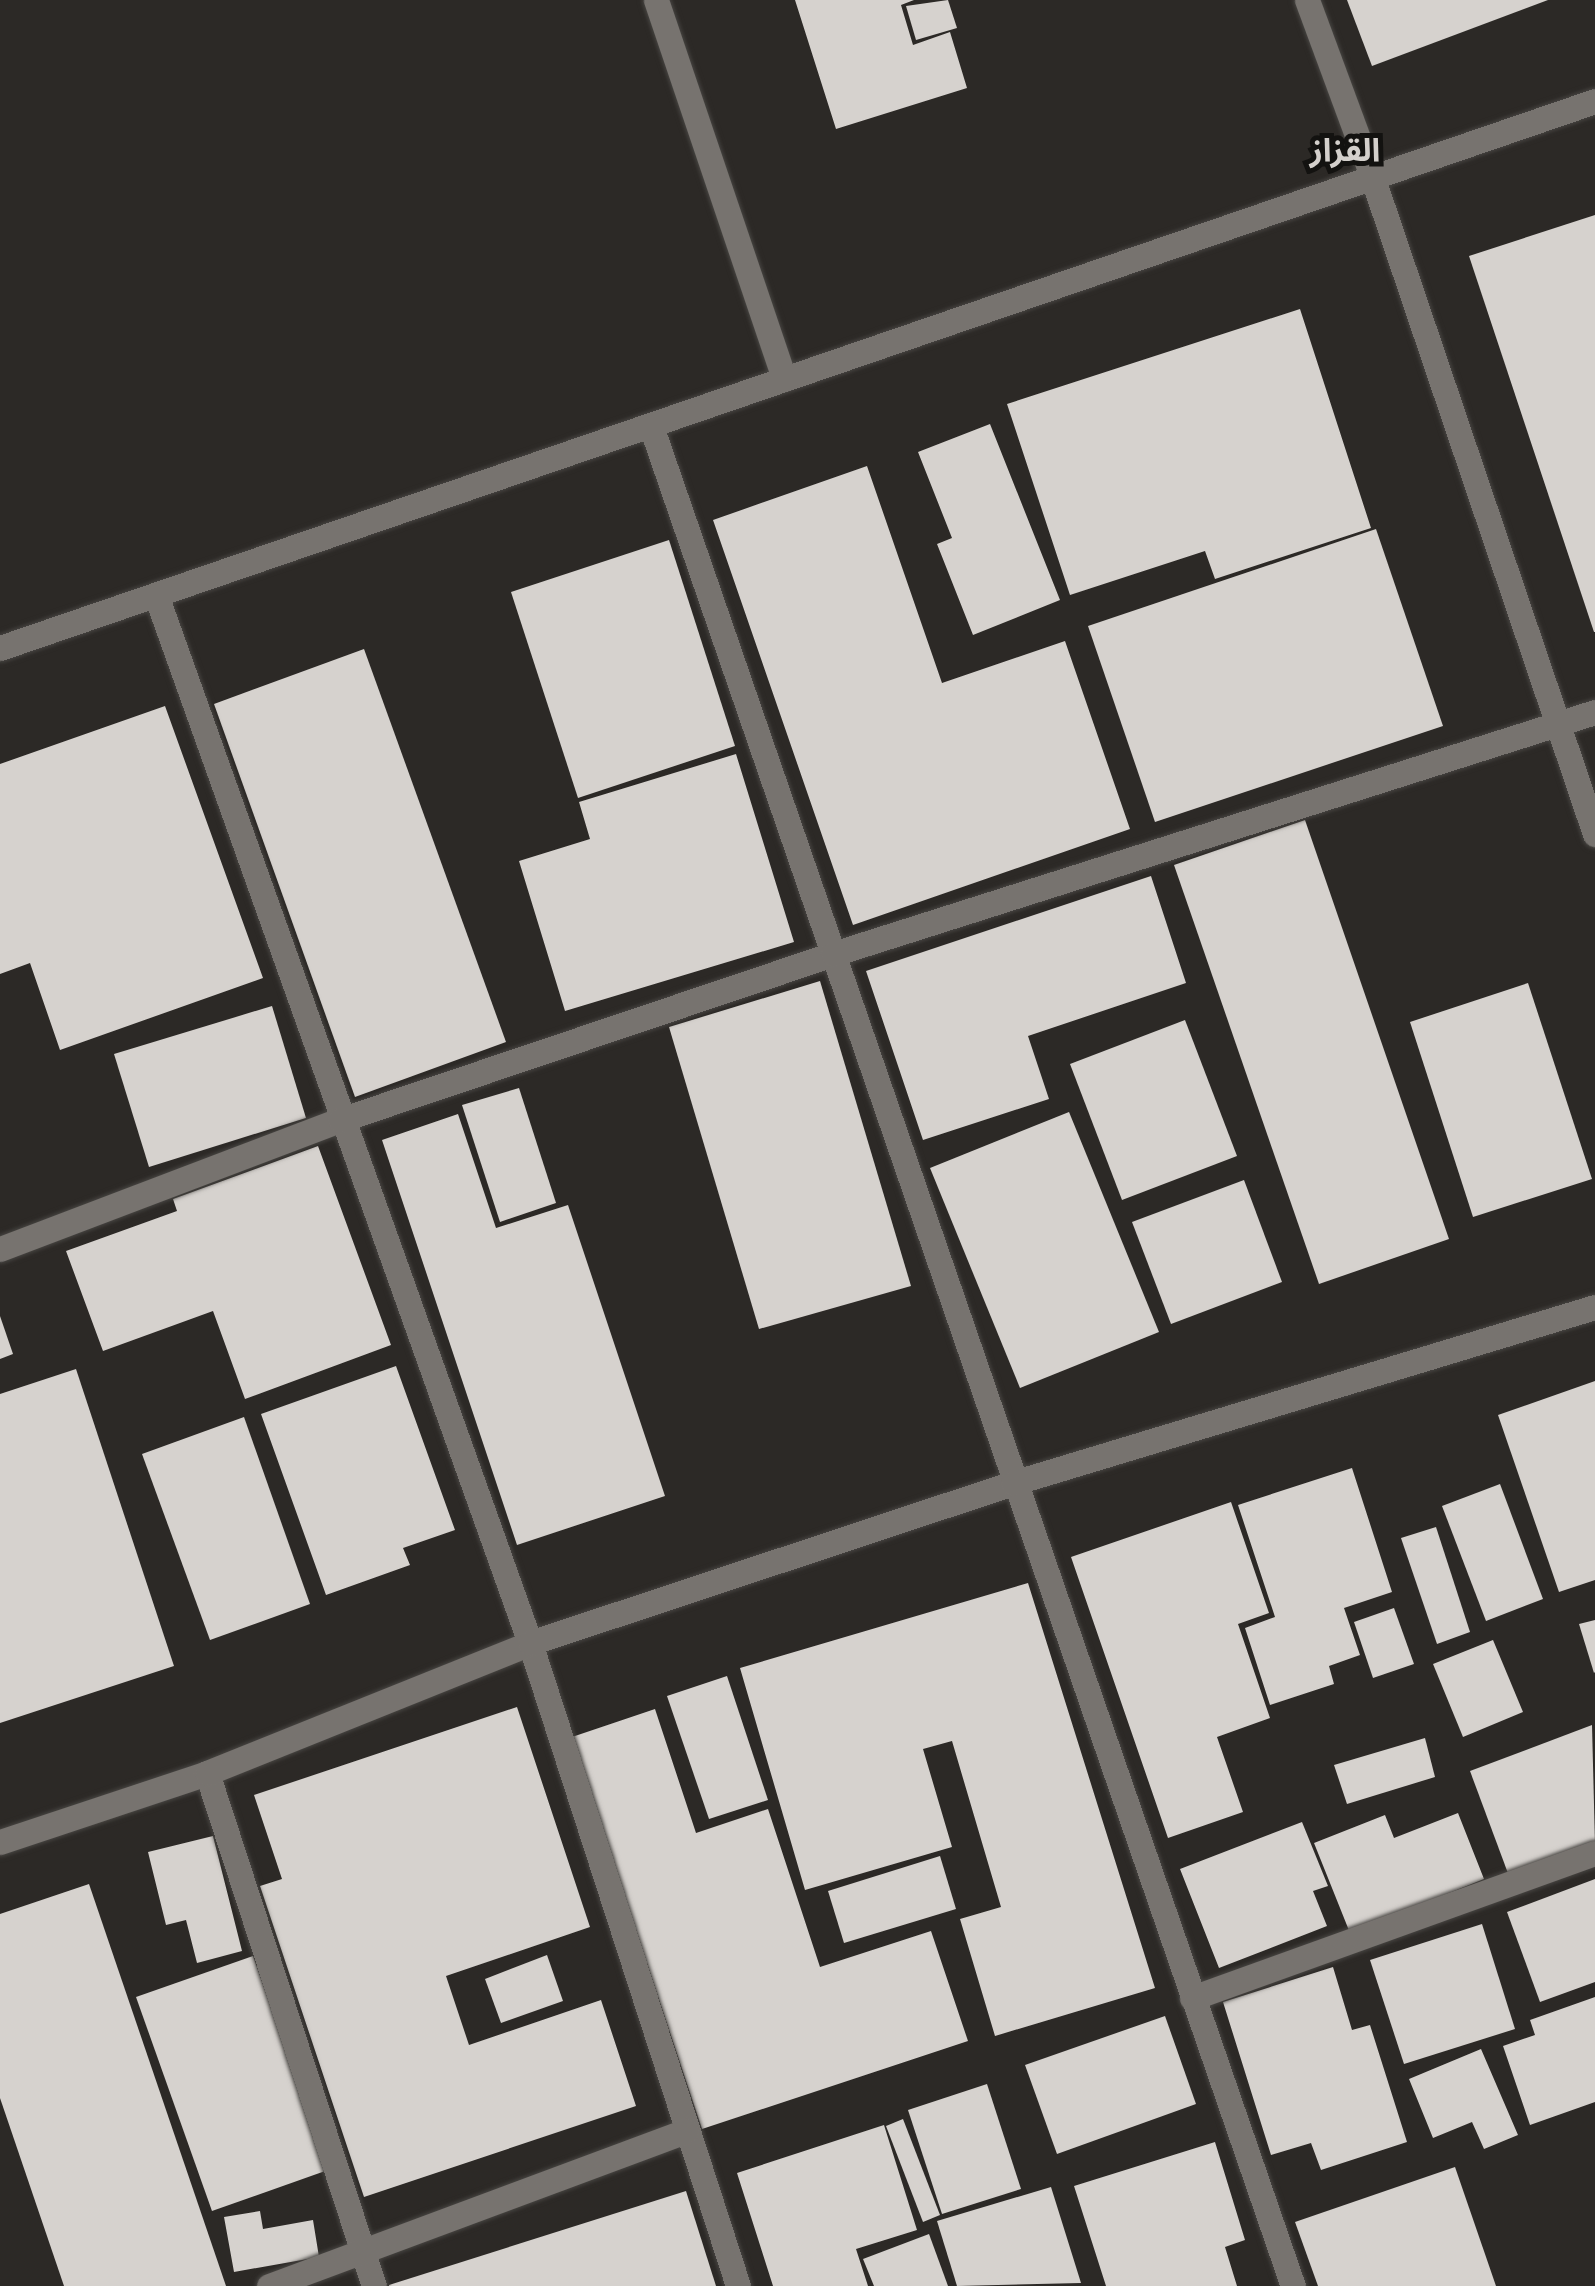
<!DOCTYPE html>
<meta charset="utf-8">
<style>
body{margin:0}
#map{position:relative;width:1595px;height:2286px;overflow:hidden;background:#2c2926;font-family:"Public Sans","Noto Sans Arabic",sans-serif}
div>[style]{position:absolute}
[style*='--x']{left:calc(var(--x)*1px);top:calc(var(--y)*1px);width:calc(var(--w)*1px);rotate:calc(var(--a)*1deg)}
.building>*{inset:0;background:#d6d2ce}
.roads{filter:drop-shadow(0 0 2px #474542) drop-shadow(0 0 2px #474542)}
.service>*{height:25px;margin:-12.5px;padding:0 12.5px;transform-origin:12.5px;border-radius:12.5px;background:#77736f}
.minor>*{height:25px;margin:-12.5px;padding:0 12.5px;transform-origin:12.5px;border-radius:12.5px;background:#77736f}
.tertiary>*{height:25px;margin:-12.5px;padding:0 12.5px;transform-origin:12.5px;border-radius:12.5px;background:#77736f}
span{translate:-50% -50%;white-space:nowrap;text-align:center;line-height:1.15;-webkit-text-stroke:10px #131210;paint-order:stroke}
.neighbourhood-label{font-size:32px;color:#d4d0cc;font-weight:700}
</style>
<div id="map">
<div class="building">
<i style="clip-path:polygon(795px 0,914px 0,901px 5px,913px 45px,950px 32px,967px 88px,836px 129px)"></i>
<i style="clip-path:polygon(948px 0,957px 28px,916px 40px,906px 6px)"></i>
<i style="clip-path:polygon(1347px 0,1548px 0,1372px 66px)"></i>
<i style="clip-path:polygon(1595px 215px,1595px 632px,1594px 632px,1469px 256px)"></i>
<i style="clip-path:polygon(1300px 309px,1371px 528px,1215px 579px,1205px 551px,1070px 595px,1007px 404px)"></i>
<i style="clip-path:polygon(990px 424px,1060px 600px,973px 635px,937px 544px,952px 538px,918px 452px)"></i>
<i style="clip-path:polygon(867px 466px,942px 683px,1065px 641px,1130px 829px,853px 925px,713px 520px)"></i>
<i style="clip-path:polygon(1376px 529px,1443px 726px,1155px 822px,1088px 626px)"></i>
<i style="clip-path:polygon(669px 540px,735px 746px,578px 798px,511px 592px)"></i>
<i style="clip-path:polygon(364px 649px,506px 1042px,355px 1097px,214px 704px)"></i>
<i style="clip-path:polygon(165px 706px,263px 978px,60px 1050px,30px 963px,0 974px,0 764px)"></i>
<i style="clip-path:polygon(736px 754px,794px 942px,565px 1011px,519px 861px,590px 839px,579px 802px)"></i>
<i style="clip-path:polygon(1305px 820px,1449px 1239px,1319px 1284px,1174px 865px)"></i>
<i style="clip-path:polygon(1151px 876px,1186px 983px,1028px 1036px,1049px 1099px,923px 1140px,866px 971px)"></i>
<i style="clip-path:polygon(820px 981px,911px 1286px,759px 1329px,669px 1027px)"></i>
<i style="clip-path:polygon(1528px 983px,1592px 1179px,1473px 1217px,1410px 1022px)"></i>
<i style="clip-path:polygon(272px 1006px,306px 1118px,149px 1167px,114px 1054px)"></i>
<i style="clip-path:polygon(1185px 1020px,1237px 1156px,1122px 1200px,1070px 1064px)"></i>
<i style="clip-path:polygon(519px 1088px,556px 1203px,500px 1222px,462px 1105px)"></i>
<i style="clip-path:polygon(1069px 1112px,1159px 1332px,1020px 1388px,930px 1168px)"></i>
<i style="clip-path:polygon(458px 1114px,496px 1228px,568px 1205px,665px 1496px,517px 1545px,382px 1140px)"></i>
<i style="clip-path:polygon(318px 1146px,391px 1345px,245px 1399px,213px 1311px,103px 1351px,66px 1251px,177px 1211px,173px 1199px)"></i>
<i style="clip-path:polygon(1244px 1180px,1282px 1282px,1171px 1324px,1132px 1222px)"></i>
<i style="clip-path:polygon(0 1316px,13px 1354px,0 1359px)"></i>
<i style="clip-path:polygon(396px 1366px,455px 1530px,403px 1548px,410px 1565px,326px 1595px,261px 1414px)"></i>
<i style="clip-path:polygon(76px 1369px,174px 1666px,0 1723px,0 1394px)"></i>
<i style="clip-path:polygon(1595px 1381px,1595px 1580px,1559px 1592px,1498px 1415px)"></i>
<i style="clip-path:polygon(244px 1417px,310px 1604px,210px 1640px,142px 1454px)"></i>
<i style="clip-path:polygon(1352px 1468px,1392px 1592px,1344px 1608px,1360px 1655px,1329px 1666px,1334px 1684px,1270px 1705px,1245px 1628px,1275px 1617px,1238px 1505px)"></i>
<i style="clip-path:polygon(1500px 1484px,1543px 1599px,1486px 1621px,1442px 1506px)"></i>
<i style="clip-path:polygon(1231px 1502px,1269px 1613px,1238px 1624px,1270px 1718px,1217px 1737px,1243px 1812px,1168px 1838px,1071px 1557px)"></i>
<i style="clip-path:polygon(1436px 1527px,1470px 1632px,1437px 1644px,1401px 1538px)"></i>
<i style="clip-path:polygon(1028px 1583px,1155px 1988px,995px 2036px,960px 1919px,1001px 1907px,952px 1741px,923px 1749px,952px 1847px,805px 1890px,740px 1668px)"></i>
<i style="clip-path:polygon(1394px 1608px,1414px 1664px,1373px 1678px,1354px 1622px)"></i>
<i style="clip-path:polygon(1595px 1620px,1595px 1672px,1594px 1673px,1579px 1624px)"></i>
<i style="clip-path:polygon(1493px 1640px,1523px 1712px,1463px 1737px,1433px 1664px)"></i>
<i style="clip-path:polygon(727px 1676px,768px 1800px,709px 1819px,667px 1696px)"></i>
<i style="clip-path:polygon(517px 1707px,590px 1927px,446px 1976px,469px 2045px,601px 2000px,636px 2106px,364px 2197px,260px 1886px,282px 1879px,254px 1795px)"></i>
<i style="clip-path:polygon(655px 1709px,696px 1833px,768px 1809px,820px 1967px,931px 1931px,968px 2041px,702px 2129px,572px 1737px)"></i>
<i style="clip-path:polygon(1592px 1725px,1595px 1844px,1509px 1876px,1470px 1771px)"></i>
<i style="clip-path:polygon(1425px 1738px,1435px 1777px,1347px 1804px,1334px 1765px)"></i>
<i style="clip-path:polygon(1458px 1813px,1484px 1879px,1350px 1933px,1314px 1843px,1385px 1815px,1394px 1838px)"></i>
<i style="clip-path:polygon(1302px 1822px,1328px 1886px,1313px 1891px,1327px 1926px,1219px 1968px,1180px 1869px)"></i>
<i style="clip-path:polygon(213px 1836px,242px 1951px,197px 1963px,186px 1920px,166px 1925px,148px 1852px)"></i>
<i style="clip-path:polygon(940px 1856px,956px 1909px,844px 1943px,828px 1891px)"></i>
<i style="clip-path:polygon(1595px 1879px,1595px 1982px,1540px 2002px,1507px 1912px)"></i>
<i style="clip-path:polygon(89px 1884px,226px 2286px,64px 2286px,0 2098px,0 1914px)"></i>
<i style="clip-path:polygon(1482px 1924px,1515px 2029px,1404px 2064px,1370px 1960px)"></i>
<i style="clip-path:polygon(547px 1955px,563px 2001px,501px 2023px,485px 1979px)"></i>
<i style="clip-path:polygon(253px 1956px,328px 2170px,212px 2211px,136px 1997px)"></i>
<i style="clip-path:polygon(1333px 1967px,1352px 2030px,1370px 2025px,1407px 2142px,1321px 2170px,1311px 2143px,1271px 2155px,1223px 2002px)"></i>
<i style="clip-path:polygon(1595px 1997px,1595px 2102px,1530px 2125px,1503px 2046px,1535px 2035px,1530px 2020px)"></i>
<i style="clip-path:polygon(1165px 2016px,1196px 2104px,1057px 2154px,1025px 2065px)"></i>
<i style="clip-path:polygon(1481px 2049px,1518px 2135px,1484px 2149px,1472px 2122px,1433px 2138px,1409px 2079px)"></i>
<i style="clip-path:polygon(987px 2084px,1021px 2189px,942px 2214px,908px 2110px)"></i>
<i style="clip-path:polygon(903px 2119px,940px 2215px,923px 2222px,886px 2126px)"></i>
<i style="clip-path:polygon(884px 2125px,917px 2230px,856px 2249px,868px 2286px,773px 2286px,737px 2173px)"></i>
<i style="clip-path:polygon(1215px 2142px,1245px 2240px,1225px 2247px,1237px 2286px,1106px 2286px,1074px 2186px)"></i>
<i style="clip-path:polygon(1455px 2167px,1496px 2286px,1318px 2286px,1295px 2222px)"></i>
<i style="clip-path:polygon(1051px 2187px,1081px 2283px,957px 2286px,937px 2221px)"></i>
<i style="clip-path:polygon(686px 2191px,716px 2286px,389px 2286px,389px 2285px)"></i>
<i style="clip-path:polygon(260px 2211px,263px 2229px,313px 2220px,319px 2257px,234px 2272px,224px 2217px)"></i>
<i style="clip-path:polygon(929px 2234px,948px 2286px,874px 2286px,863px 2259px)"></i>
</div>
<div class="roads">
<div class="service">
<i style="--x:1192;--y:1998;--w:428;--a:-19.8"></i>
</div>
<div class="minor">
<i style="--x:1307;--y:0;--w:188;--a:69.7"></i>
<i style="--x:651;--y:426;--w:1968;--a:70.96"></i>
<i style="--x:156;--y:595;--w:1113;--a:70.36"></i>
<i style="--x:530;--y:1643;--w:676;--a:72.07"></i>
<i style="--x:0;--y:1249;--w:364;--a:-20.8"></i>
<i style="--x:340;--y:1120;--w:520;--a:-18.61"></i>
<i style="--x:833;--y:954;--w:800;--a:-17.62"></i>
<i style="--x:207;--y:1773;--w:539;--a:71.97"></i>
<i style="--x:269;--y:2286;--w:445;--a:-20.4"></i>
</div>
<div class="tertiary">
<i style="--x:656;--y:0;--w:400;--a:71.3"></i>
<i style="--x:1372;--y:176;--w:695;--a:71.28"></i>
<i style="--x:0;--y:648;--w:1686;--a:-18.93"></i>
<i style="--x:0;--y:1842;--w:218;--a:-18.4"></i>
<i style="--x:207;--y:1773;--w:348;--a:-21.9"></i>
<i style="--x:530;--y:1643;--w:509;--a:-18.33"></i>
<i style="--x:1013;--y:1483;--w:608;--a:-16.83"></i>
</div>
</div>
<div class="neighbourhood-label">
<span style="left:1345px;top:150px">القزاز</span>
</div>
</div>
